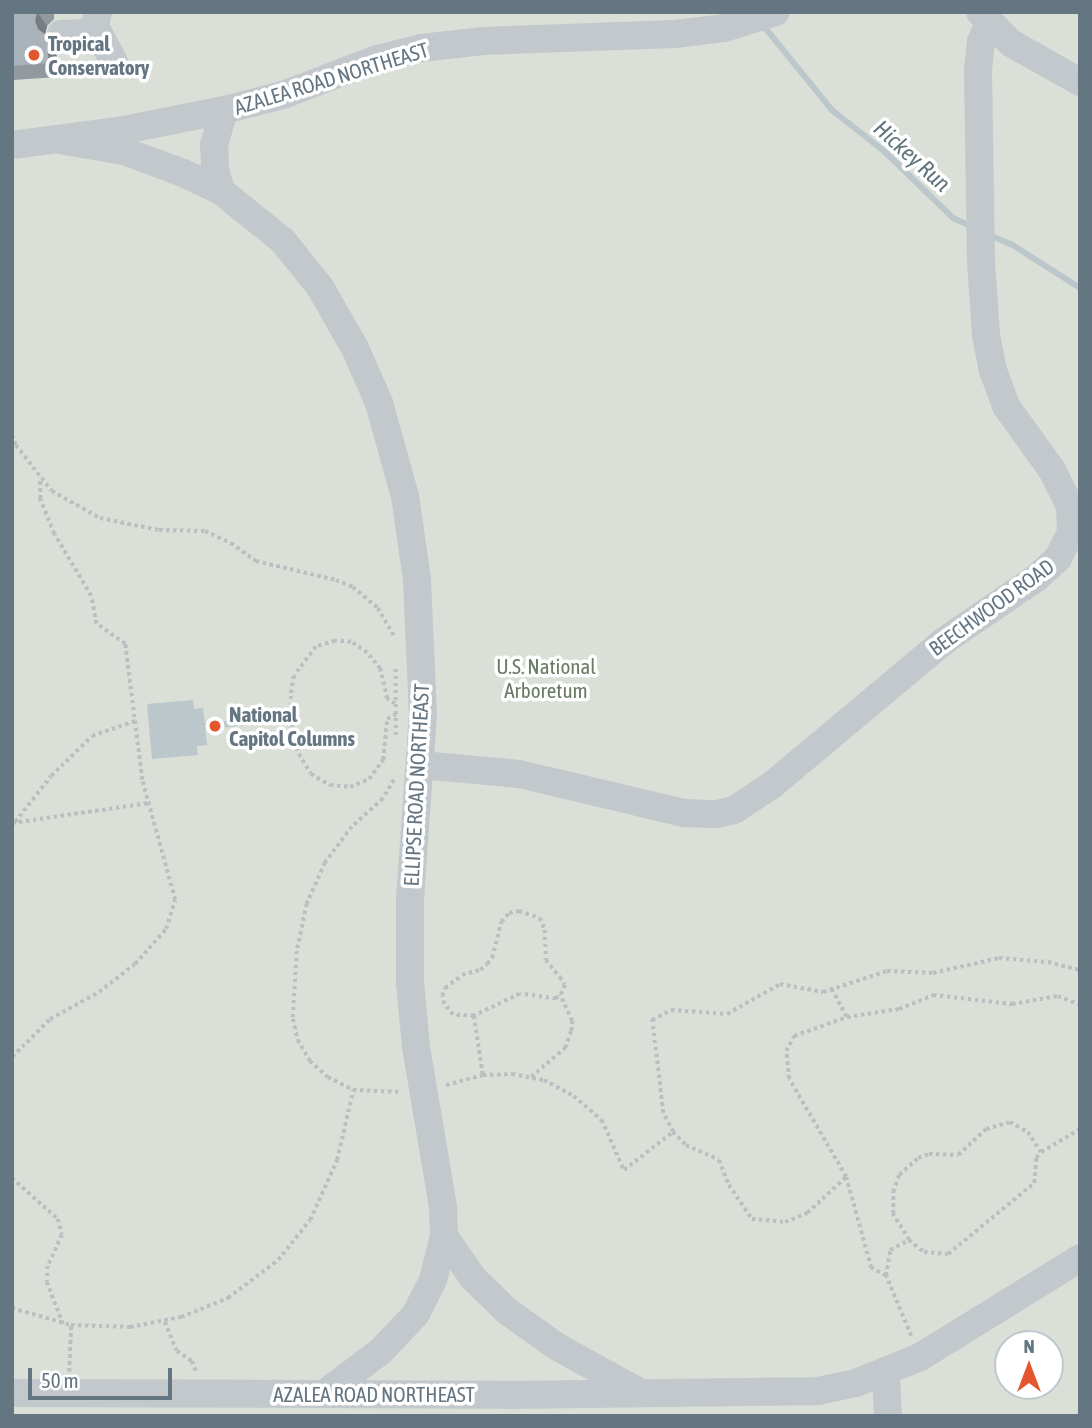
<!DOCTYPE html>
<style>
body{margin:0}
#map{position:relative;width:1092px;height:1428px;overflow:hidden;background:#fafaf8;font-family:"Asap Condensed",sans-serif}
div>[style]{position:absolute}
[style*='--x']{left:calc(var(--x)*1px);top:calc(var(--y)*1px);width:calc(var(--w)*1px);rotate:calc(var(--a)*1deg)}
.green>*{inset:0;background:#dadfd7}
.water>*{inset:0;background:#bbc7cb}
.stream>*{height:6px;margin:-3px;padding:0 3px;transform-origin:3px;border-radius:3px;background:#bbc7cb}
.path>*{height:3.5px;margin-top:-1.75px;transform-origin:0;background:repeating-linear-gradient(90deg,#bbbfc2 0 3.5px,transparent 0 7px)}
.minor>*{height:28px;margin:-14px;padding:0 14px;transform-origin:14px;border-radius:14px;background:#c3c8cc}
.wall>*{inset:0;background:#929a9f}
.shaded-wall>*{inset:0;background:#777d82}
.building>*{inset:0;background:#aab3b9}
.dots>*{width:19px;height:19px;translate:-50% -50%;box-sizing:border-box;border:4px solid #fff;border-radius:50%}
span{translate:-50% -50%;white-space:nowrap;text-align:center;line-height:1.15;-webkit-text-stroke:7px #fff;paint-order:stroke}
.poi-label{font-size:21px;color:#657683;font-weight:700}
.left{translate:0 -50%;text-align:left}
.street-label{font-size:21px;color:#657683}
.park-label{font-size:21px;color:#687a64}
.water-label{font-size:23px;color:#60757c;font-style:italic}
.frame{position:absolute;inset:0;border:14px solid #657683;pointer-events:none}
.north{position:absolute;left:994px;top:1330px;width:70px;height:70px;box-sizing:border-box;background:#fff;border:2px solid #c1c8cd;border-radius:50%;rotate:0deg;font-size:19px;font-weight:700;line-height:28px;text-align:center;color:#657683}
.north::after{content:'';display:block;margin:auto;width:24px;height:32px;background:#e4572e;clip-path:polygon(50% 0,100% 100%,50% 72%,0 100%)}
.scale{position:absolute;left:28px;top:1368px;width:144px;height:32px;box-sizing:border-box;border:4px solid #657683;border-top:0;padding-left:9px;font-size:21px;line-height:24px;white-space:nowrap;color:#657683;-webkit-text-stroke:5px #fff;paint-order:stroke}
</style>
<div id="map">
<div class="green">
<i style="clip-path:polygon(evenodd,12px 12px,1080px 12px,1080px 1416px,12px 1416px,12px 12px,1008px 1344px,1050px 1344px,1050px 1386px,1008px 1386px,1008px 1344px)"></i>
</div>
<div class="water">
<i style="clip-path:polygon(193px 700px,194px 709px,203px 708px,207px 745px,197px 746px,198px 755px,152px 759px,147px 704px)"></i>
</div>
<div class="stream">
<i style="--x:762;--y:24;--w:111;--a:50.9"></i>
<i style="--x:832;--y:110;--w:68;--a:38.4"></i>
<i style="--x:885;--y:152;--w:95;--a:44.1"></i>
<i style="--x:953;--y:218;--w:20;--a:24"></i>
<i style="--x:987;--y:234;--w:26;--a:23"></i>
<i style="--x:1011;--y:244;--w:82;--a:32.5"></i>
<i style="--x:205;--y:726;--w:57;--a:-5"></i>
</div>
<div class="path">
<i style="--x:12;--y:435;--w:11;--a:68"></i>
<i style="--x:16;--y:445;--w:58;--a:52"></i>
<i style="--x:52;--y:491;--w:55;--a:29.4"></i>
<i style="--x:100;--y:518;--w:60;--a:11.5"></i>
<i style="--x:159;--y:530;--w:46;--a:1.2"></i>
<i style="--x:205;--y:531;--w:29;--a:25"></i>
<i style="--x:231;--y:543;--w:31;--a:36"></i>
<i style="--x:256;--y:561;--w:82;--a:13.4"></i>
<i style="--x:336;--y:580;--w:18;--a:22"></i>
<i style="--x:353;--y:587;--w:33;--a:40"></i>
<i style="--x:378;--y:608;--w:34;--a:60"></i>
<i style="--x:396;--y:669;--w:69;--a:90"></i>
<i style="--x:395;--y:704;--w:9;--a:-148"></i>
<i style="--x:387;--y:699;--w:31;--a:-103"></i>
<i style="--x:380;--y:669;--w:21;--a:-129"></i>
<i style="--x:367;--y:653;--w:19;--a:-145"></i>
<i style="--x:351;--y:642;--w:16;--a:-176"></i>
<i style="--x:335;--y:641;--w:20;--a:162"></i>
<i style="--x:316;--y:647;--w:36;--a:127"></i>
<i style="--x:294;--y:676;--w:20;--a:99"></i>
<i style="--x:291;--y:696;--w:38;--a:87"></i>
<i style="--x:293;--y:734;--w:21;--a:73"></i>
<i style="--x:299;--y:754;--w:23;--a:59"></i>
<i style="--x:311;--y:774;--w:22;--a:30"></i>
<i style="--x:330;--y:785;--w:20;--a:6"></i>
<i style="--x:350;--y:787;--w:21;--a:-23"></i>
<i style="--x:369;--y:779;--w:24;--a:-54"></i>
<i style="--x:383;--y:760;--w:41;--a:-84.4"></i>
<i style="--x:387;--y:719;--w:10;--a:-29"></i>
<i style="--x:282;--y:720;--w:10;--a:0"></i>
<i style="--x:394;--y:780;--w:22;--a:120"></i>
<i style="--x:383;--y:799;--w:42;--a:137.9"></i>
<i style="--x:352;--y:827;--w:45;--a:126.9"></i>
<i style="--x:325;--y:863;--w:45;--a:113.7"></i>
<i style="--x:307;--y:904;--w:48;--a:102"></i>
<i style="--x:297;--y:951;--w:68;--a:93.4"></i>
<i style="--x:293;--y:1019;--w:22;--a:77"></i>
<i style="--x:298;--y:1040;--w:24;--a:60"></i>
<i style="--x:310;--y:1061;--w:24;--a:42"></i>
<i style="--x:328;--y:1077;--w:28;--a:27"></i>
<i style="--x:353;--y:1090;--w:47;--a:2.4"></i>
<i style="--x:15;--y:822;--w:58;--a:-52"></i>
<i style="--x:51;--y:776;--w:57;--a:-44.3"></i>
<i style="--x:92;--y:736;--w:46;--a:-19.2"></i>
<i style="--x:12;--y:823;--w:138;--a:-8.3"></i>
<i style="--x:519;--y:911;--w:22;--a:18"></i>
<i style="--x:540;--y:918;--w:13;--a:67"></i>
<i style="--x:545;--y:930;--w:30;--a:88"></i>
<i style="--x:546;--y:960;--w:22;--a:51"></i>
<i style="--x:560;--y:977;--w:9;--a:58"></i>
<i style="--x:565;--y:985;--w:7;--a:106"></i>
<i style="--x:563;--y:992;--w:10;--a:135"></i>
<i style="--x:556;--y:999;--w:36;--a:-172"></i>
<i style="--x:520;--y:994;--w:51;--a:154.4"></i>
<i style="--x:474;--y:1016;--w:21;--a:-177"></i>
<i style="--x:453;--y:1015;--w:14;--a:-129"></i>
<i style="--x:444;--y:1004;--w:8;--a:-104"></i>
<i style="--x:442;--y:996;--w:9;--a:-69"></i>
<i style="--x:445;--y:988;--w:21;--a:-37"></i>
<i style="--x:462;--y:975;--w:19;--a:-16"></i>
<i style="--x:480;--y:970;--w:9;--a:-41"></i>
<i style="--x:487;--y:964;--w:8;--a:-50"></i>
<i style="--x:492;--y:958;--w:37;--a:-76"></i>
<i style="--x:501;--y:922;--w:12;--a:-48"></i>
<i style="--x:509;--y:913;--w:10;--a:-11"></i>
<i style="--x:832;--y:989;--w:32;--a:62"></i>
<i style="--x:474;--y:1016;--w:60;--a:81.3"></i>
<i style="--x:12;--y:1057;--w:54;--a:-45"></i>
<i style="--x:50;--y:1019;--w:56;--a:-28.9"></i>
<i style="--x:99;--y:992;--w:46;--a:-37.9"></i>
<i style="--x:135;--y:964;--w:47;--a:-48.5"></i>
<i style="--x:166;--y:929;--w:30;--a:-73"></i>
<i style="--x:175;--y:900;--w:124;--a:-105.4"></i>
<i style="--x:142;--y:780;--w:137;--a:-97.1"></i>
<i style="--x:125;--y:644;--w:35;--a:-145"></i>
<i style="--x:96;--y:624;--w:28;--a:-100"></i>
<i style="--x:91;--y:596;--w:72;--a:-120.8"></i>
<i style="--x:54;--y:534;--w:38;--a:-112"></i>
<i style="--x:40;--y:499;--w:21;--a:-90"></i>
<i style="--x:531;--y:1077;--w:45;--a:-40.5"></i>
<i style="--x:565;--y:1048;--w:18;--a:-71"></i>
<i style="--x:571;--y:1031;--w:10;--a:-84"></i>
<i style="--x:572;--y:1021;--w:29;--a:-115"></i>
<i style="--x:446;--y:1085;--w:38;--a:-15"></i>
<i style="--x:483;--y:1075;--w:29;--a:-2"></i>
<i style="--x:512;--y:1074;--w:33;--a:11"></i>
<i style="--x:544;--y:1080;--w:34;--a:28"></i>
<i style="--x:574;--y:1096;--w:37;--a:41"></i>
<i style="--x:602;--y:1120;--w:55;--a:66.3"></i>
<i style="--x:624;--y:1170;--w:62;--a:-37.8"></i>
<i style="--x:673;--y:1132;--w:21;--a:-118"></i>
<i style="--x:663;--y:1113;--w:94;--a:-96.7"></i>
<i style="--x:652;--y:1020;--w:21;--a:-28"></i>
<i style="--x:671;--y:1010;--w:56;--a:4.1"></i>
<i style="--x:727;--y:1014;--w:61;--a:-29.5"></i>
<i style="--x:780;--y:984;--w:44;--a:10.5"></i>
<i style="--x:823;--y:992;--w:67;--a:-18.2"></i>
<i style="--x:887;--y:971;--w:46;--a:2.5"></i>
<i style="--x:933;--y:973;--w:68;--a:-12.8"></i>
<i style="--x:999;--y:958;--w:49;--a:4.7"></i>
<i style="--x:1048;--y:962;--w:33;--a:14"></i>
<i style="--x:673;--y:1132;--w:18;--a:45"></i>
<i style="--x:686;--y:1145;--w:36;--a:24"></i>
<i style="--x:719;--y:1160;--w:27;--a:68"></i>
<i style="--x:729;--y:1185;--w:41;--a:55.9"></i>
<i style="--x:752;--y:1219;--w:33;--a:5"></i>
<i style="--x:785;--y:1222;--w:24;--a:-22"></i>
<i style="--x:807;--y:1213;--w:53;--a:-42.7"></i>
<i style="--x:12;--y:1178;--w:62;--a:41.7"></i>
<i style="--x:58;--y:1219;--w:16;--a:76"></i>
<i style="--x:62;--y:1235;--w:34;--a:114"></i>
<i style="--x:48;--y:1266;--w:16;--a:94"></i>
<i style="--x:47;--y:1282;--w:45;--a:69.1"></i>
<i style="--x:909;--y:1240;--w:31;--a:-122"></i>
<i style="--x:893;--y:1214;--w:22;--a:-90"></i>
<i style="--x:893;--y:1192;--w:18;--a:-71"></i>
<i style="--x:899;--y:1175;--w:25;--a:-42"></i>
<i style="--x:918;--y:1158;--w:12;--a:-20"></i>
<i style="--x:929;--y:1154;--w:29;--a:2"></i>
<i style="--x:958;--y:1155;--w:38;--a:-43"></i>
<i style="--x:986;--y:1129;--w:25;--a:-16"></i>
<i style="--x:1010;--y:1122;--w:21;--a:29"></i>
<i style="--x:1028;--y:1132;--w:24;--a:57"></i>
<i style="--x:886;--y:1276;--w:26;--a:-81"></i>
<i style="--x:890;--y:1250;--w:21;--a:-28"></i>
<i style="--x:909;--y:1240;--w:19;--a:39"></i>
<i style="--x:924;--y:1252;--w:24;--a:5"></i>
<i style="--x:948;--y:1254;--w:112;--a:-39.5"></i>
<i style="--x:1034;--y:1183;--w:25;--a:-85"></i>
<i style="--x:1036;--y:1158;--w:8;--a:-50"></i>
<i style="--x:1041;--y:1152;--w:45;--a:-30.5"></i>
<i style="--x:12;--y:1308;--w:61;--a:16.1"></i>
<i style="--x:71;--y:1325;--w:59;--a:1.9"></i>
<i style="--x:130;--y:1327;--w:52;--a:-11.1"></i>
<i style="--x:181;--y:1317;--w:51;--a:-22"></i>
<i style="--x:228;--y:1298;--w:63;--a:-37.2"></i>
<i style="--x:278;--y:1260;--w:51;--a:-51.3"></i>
<i style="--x:310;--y:1220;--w:66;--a:-65.8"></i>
<i style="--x:337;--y:1160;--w:72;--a:-77.1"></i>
<i style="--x:165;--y:1322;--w:31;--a:68"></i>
<i style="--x:177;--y:1351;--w:18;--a:34"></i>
<i style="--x:192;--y:1361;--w:11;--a:68"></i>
<i style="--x:911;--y:1336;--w:65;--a:-112.6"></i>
<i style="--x:886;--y:1276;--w:17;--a:-152"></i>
<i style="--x:871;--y:1268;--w:94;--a:-105.4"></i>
<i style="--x:846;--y:1177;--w:113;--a:-120.2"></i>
<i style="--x:789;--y:1079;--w:28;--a:-96"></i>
<i style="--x:786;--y:1051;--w:17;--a:-62"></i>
<i style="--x:794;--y:1036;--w:56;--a:-19.7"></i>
<i style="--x:847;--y:1017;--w:53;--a:-8.7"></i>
<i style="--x:899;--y:1009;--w:37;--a:-22"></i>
<i style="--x:933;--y:995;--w:80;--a:6.5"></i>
<i style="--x:1012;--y:1004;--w:47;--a:-9.9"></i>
<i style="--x:1058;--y:996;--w:24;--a:22"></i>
<i style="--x:69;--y:1372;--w:47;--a:-87.6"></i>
</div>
<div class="minor">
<i style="--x:98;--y:12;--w:14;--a:102"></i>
<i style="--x:95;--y:26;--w:40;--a:62"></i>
<i style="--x:980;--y:12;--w:44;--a:45"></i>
<i style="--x:1011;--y:43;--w:79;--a:29.5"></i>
<i style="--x:61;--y:34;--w:23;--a:-2"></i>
<i style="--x:84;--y:33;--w:13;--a:-32"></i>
<i style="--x:59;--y:140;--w:66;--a:9.6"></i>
<i style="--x:124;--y:151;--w:63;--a:20.4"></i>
<i style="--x:183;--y:173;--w:42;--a:25.3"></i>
<i style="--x:221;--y:191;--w:80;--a:38.9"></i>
<i style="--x:283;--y:241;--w:59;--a:51.2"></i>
<i style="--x:320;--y:287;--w:70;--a:60.2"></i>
<i style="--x:355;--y:348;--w:60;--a:66.4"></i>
<i style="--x:379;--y:403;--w:97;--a:74.4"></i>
<i style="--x:405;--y:496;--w:84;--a:81.8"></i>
<i style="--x:417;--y:579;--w:135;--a:87.5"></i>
<i style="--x:423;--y:714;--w:185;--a:94"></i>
<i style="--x:410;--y:899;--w:83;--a:90"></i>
<i style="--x:410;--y:982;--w:65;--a:84.7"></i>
<i style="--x:416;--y:1047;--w:162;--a:80.4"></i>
<i style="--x:443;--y:1207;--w:29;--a:88"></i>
<i style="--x:444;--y:1236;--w:45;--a:104"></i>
<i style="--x:433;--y:1280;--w:39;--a:117"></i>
<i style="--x:415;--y:1315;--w:50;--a:133.4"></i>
<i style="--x:381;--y:1351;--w:71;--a:143"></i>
<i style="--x:12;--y:145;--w:113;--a:-7.6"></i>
<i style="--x:124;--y:130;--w:102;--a:-11.3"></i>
<i style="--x:224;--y:110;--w:61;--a:-14.3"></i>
<i style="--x:283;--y:95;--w:101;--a:-21"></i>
<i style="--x:377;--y:59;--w:45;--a:-14"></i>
<i style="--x:421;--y:48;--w:62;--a:-6.4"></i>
<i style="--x:483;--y:41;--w:192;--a:-2.1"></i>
<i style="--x:675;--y:34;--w:49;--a:-7"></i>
<i style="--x:724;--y:28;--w:54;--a:-17.1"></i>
<i style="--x:221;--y:191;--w:23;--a:-105"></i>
<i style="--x:215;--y:169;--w:24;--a:-92"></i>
<i style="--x:214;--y:145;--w:36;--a:-74"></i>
<i style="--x:421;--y:765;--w:98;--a:5.2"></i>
<i style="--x:519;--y:774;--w:170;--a:13.3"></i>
<i style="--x:684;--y:813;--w:33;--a:2"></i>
<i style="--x:717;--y:814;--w:17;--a:-13"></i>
<i style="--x:734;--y:810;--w:45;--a:-33.3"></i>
<i style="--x:772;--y:785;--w:224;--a:-39.9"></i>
<i style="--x:944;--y:641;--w:110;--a:-34.3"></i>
<i style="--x:1035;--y:579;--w:31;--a:-42"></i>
<i style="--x:1058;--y:558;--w:28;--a:-63"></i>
<i style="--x:1071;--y:533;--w:27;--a:-92"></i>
<i style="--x:1070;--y:506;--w:40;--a:-116.6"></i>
<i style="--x:1052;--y:470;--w:79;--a:-125.7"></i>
<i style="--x:1006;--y:406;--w:37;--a:-110"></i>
<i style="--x:993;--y:371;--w:37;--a:-101"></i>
<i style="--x:986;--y:335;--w:74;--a:-93.9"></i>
<i style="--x:981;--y:261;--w:191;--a:-90.9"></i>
<i style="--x:978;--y:70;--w:28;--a:-84"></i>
<i style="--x:981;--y:42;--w:21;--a:-67"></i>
<i style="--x:444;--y:1236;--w:51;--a:55.4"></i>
<i style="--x:473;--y:1278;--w:47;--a:44.1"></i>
<i style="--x:507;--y:1311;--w:60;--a:35.5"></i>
<i style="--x:556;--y:1346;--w:95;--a:29"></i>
<i style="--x:886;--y:1371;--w:45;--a:87.5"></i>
<i style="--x:12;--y:1393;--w:493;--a:0.2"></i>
<i style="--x:505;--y:1395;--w:313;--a:-0.7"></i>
<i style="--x:818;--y:1391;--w:39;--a:-12"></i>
<i style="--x:856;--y:1383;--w:69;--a:-22.1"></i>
<i style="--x:920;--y:1357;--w:188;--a:-31.7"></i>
</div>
<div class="wall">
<i style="clip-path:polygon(12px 12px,54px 12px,54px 19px,47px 26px,45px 34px,56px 49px,58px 77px,13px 80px,12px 79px)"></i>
</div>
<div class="shaded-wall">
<i style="clip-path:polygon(37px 12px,47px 26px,45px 35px,46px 35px,56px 49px,58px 77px,49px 63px,35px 21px)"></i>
</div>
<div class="building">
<i style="clip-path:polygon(12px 12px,37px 12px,35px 21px,38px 29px,46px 35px,49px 63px,12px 66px)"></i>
</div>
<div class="dots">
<i style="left:34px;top:55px;background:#e4572e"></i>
<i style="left:215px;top:726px;background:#e4572e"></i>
</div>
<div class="poi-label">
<span class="left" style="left:48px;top:55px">Tropical<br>Conservatory</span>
<span class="left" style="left:229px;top:726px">National<br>Capitol Columns</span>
</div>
<div class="street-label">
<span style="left:331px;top:78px;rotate:-17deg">AZALEA ROAD NORTHEAST</span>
<span style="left:991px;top:607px;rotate:-36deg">BEECHWOOD ROAD</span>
<span style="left:416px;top:785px;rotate:-87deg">ELLIPSE ROAD NORTHEAST</span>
<span style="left:374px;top:1394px">AZALEA ROAD NORTHEAST</span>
</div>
<div class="park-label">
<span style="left:546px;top:678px">U.S. National<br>Arboretum</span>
</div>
<div class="water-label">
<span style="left:912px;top:156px;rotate:42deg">Hickey Run</span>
</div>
<div class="frame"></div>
<div class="north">N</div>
<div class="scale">50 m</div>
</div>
